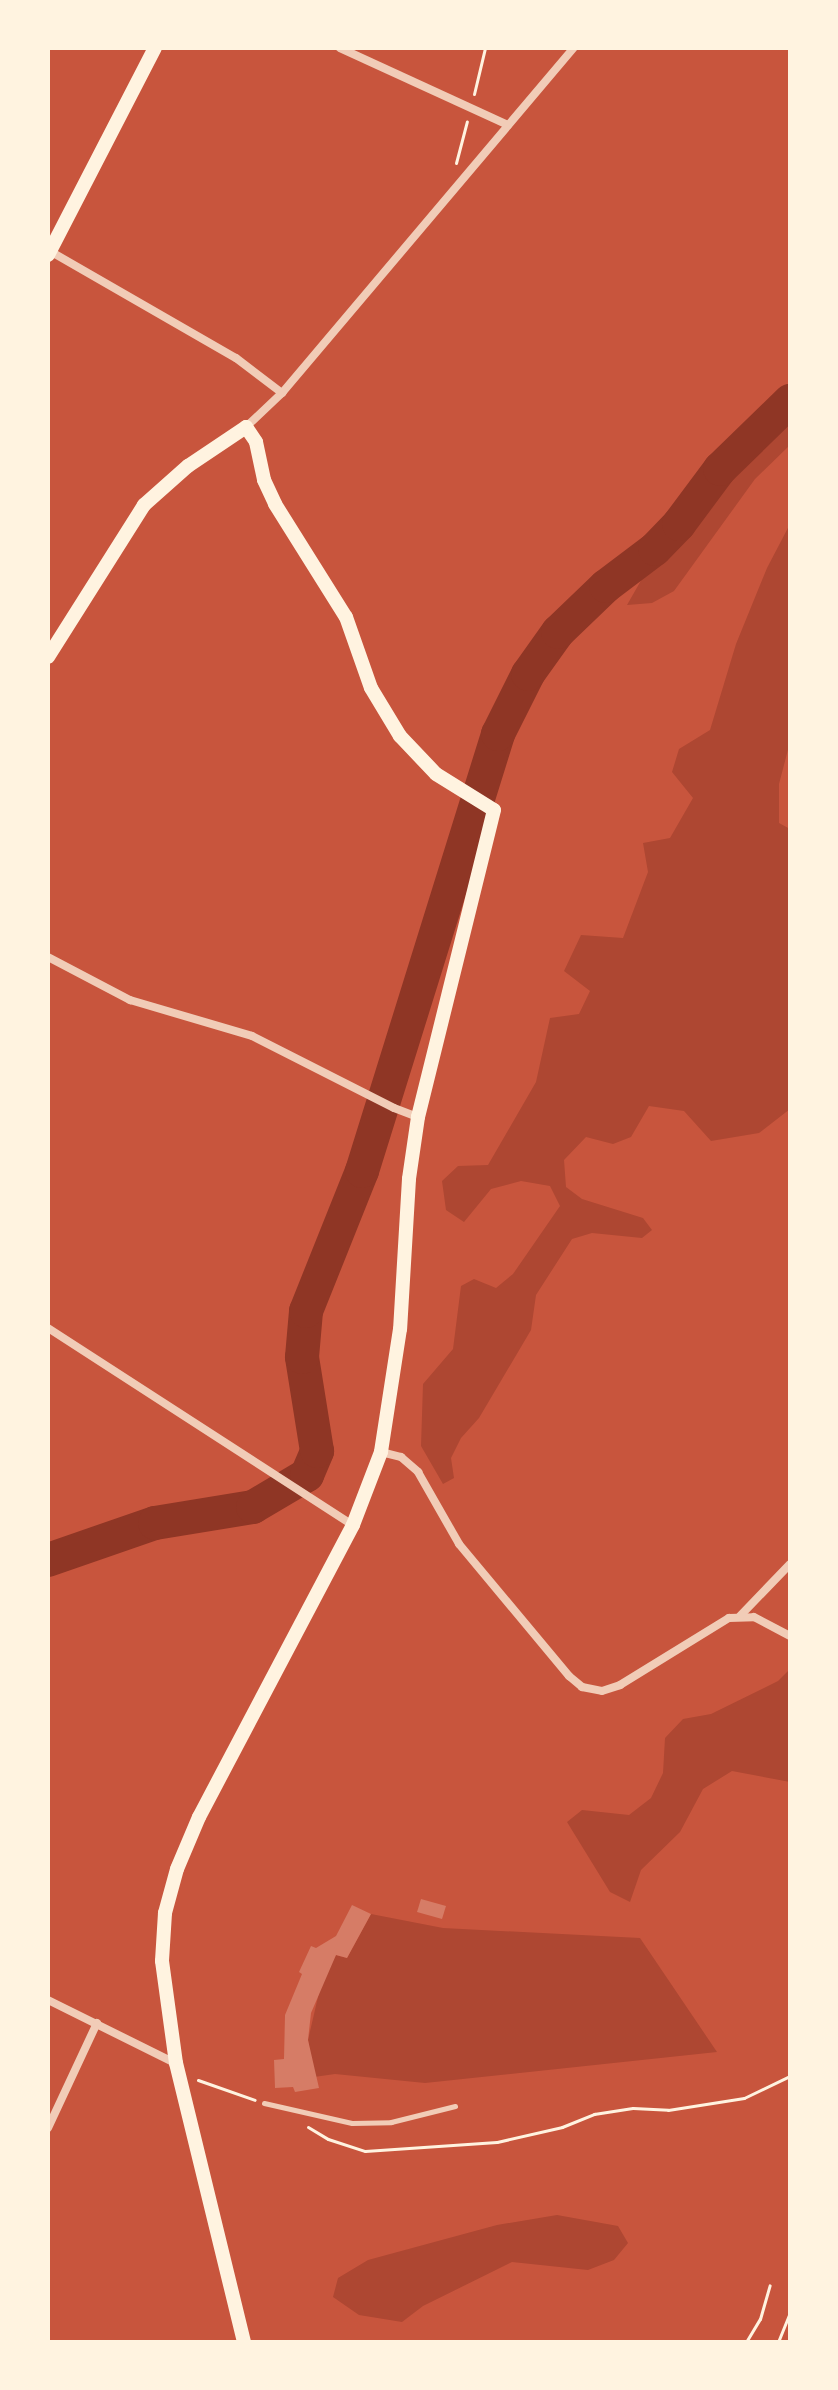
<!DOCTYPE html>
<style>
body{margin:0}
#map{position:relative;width:838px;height:2390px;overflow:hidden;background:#c8553d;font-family:Lora,serif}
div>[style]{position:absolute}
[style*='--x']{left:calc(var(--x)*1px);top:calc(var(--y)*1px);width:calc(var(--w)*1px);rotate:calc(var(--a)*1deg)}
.green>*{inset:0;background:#ae4732}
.river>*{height:34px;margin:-17px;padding:0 17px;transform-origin:17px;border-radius:17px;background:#8f3625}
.building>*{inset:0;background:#d67c66}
.path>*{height:3px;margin:-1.5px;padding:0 1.5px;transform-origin:1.5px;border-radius:1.5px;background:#fff3e0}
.service>*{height:5px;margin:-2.5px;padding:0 2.5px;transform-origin:2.5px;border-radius:2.5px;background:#f1ccb7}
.minor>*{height:8px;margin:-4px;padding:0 4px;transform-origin:4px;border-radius:4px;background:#f1ccb7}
.secondary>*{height:14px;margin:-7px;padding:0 7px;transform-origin:7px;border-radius:7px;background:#fff3e0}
span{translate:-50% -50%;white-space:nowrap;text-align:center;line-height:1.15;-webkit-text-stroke:8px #fff3e0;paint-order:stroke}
.frame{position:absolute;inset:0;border:50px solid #fff3e0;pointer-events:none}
</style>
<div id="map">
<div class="green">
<i style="clip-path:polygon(790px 421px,790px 445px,755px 479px,674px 591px,652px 603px,627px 605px,647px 570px,705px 504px)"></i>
<i style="clip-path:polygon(790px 524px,790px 742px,779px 784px,779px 823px,790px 829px,790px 1109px,759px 1133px,711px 1141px,684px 1111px,649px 1106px,631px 1137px,613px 1144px,586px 1137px,564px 1160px,566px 1187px,582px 1199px,643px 1218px,652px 1230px,642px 1238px,592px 1233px,572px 1239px,536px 1295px,531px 1330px,479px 1418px,461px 1438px,451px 1458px,454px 1478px,443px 1484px,421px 1446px,423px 1384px,453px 1349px,461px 1286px,474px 1279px,496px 1288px,513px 1274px,560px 1206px,550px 1186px,521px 1181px,491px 1189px,464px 1222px,446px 1210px,442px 1181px,458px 1166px,488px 1165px,536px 1082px,550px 1018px,579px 1014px,590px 991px,564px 971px,581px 935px,623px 938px,648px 872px,643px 843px,670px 838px,693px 798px,672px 772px,679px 749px,710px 730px,736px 644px,767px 568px)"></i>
<i style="clip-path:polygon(790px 1669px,790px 1782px,732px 1771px,703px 1789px,680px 1832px,641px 1870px,630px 1902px,610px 1892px,567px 1822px,582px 1810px,629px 1815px,651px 1798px,663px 1773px,665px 1738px,683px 1719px,711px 1714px,778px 1681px)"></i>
<i style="clip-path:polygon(371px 1914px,443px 1928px,640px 1938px,717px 2052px,425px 2083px,335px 2074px,314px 2077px,308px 2040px,321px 1984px,336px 1955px,347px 1958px)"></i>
<i style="clip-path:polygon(557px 2215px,618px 2226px,628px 2243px,614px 2260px,588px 2270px,512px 2262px,423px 2306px,402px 2322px,359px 2315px,333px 2297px,338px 2278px,368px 2260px,497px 2225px)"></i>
</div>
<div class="river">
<i style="--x:48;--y:1560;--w:113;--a:-19.1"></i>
<i style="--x:155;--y:1523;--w:99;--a:-9.3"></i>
<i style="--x:253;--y:1507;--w:63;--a:-30.7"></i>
<i style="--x:307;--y:1475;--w:26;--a:-67"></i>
<i style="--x:317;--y:1451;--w:95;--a:-99.1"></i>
<i style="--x:302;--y:1357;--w:46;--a:-85"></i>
<i style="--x:306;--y:1311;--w:151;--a:-68.2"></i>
<i style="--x:362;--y:1171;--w:458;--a:-72.7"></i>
<i style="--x:498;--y:734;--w:67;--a:-63.4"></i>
<i style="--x:528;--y:674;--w:52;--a:-54.5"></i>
<i style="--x:558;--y:632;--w:66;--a:-43.8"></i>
<i style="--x:606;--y:586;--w:61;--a:-37.1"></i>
<i style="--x:655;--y:549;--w:35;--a:-46"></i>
<i style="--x:679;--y:524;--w:69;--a:-53.3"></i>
<i style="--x:720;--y:469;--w:98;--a:-44.2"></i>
</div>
<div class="building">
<i style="clip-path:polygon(421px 1899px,446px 1906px,442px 1919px,417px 1912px)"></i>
<i style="clip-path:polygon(352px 1905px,371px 1914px,347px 1958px,336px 1955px,311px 2013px,308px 2040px,319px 2088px,295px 2092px,293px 2087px,275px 2088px,274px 2060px,284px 2059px,285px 2015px,302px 1974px,299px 1972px,311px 1946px,316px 1948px,336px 1936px)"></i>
</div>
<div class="path">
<i style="--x:474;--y:94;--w:47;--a:-76.6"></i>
<i style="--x:456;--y:163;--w:43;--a:-75.3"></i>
<i style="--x:198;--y:2080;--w:60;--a:19.3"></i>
<i style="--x:308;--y:2127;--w:23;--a:31"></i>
<i style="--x:328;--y:2139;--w:39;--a:18"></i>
<i style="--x:365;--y:2151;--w:132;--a:-3.9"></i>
<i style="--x:497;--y:2142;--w:67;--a:-13"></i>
<i style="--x:562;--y:2127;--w:35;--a:-22"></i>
<i style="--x:594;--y:2114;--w:39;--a:-9"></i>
<i style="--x:633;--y:2108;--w:35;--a:3"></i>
<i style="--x:668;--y:2110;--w:77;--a:-9"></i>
<i style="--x:744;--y:2098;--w:51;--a:-25.6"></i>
<i style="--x:746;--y:2342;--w:27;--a:-59"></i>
<i style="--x:760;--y:2319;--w:35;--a:-74"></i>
<i style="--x:778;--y:2342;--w:31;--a:-68"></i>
</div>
<div class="service">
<i style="--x:264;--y:2103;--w:90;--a:12.8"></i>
<i style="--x:352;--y:2123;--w:39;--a:-1"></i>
<i style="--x:391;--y:2122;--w:66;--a:-14"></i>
</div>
<div class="minor">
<i style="--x:340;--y:48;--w:185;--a:24.6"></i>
<i style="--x:48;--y:250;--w:217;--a:29.9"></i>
<i style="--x:236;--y:358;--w:58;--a:37.3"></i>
<i style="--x:246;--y:427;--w:50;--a:-43.4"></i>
<i style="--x:282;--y:393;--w:452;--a:-49.8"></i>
<i style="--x:48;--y:957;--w:93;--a:27.7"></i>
<i style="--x:130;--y:1000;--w:127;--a:16.4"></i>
<i style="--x:252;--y:1036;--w:159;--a:26.9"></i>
<i style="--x:394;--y:1108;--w:26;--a:21"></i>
<i style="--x:48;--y:1328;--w:363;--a:32.9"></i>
<i style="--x:381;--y:1452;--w:21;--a:14"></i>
<i style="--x:401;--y:1457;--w:23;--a:41"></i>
<i style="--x:418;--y:1472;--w:83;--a:60.3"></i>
<i style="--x:459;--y:1544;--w:172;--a:50.2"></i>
<i style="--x:569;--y:1676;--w:17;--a:40"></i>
<i style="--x:582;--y:1687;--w:20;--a:11"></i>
<i style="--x:602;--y:1691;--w:19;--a:-18"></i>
<i style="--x:620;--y:1685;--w:128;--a:-31.6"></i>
<i style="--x:729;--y:1618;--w:25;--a:-2"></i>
<i style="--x:754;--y:1617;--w:41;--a:27.8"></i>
<i style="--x:740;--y:1616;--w:72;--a:-46.1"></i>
<i style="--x:48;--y:2000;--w:142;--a:26.4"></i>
<i style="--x:48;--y:2128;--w:116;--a:-65"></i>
</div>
<div class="secondary">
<i style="--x:48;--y:255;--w:233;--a:-62.7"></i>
<i style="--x:48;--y:657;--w:180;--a:-57.7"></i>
<i style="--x:144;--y:505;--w:59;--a:-41.6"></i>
<i style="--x:188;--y:466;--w:70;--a:-33.9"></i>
<i style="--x:246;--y:427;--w:18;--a:56"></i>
<i style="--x:256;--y:442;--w:39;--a:78"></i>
<i style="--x:264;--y:480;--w:26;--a:65"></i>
<i style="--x:275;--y:504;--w:133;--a:57.9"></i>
<i style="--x:346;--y:617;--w:75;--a:70.6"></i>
<i style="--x:371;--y:688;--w:56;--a:58.9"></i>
<i style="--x:400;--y:736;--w:52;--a:46.5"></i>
<i style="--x:436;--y:774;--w:68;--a:31.8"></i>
<i style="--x:494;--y:810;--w:316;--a:103.9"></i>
<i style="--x:418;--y:1117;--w:63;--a:98.3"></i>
<i style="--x:409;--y:1179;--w:150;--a:93.4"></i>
<i style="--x:400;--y:1329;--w:124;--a:98.8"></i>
<i style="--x:381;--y:1452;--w:78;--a:111"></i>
<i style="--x:353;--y:1525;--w:330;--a:117.8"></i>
<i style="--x:199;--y:1817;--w:56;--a:112.9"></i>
<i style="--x:177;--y:1869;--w:46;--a:105.3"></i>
<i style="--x:165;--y:1913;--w:48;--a:93.6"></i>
<i style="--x:162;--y:1961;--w:103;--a:82.2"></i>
<i style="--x:176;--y:2063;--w:287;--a:76.3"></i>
</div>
<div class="frame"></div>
</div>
